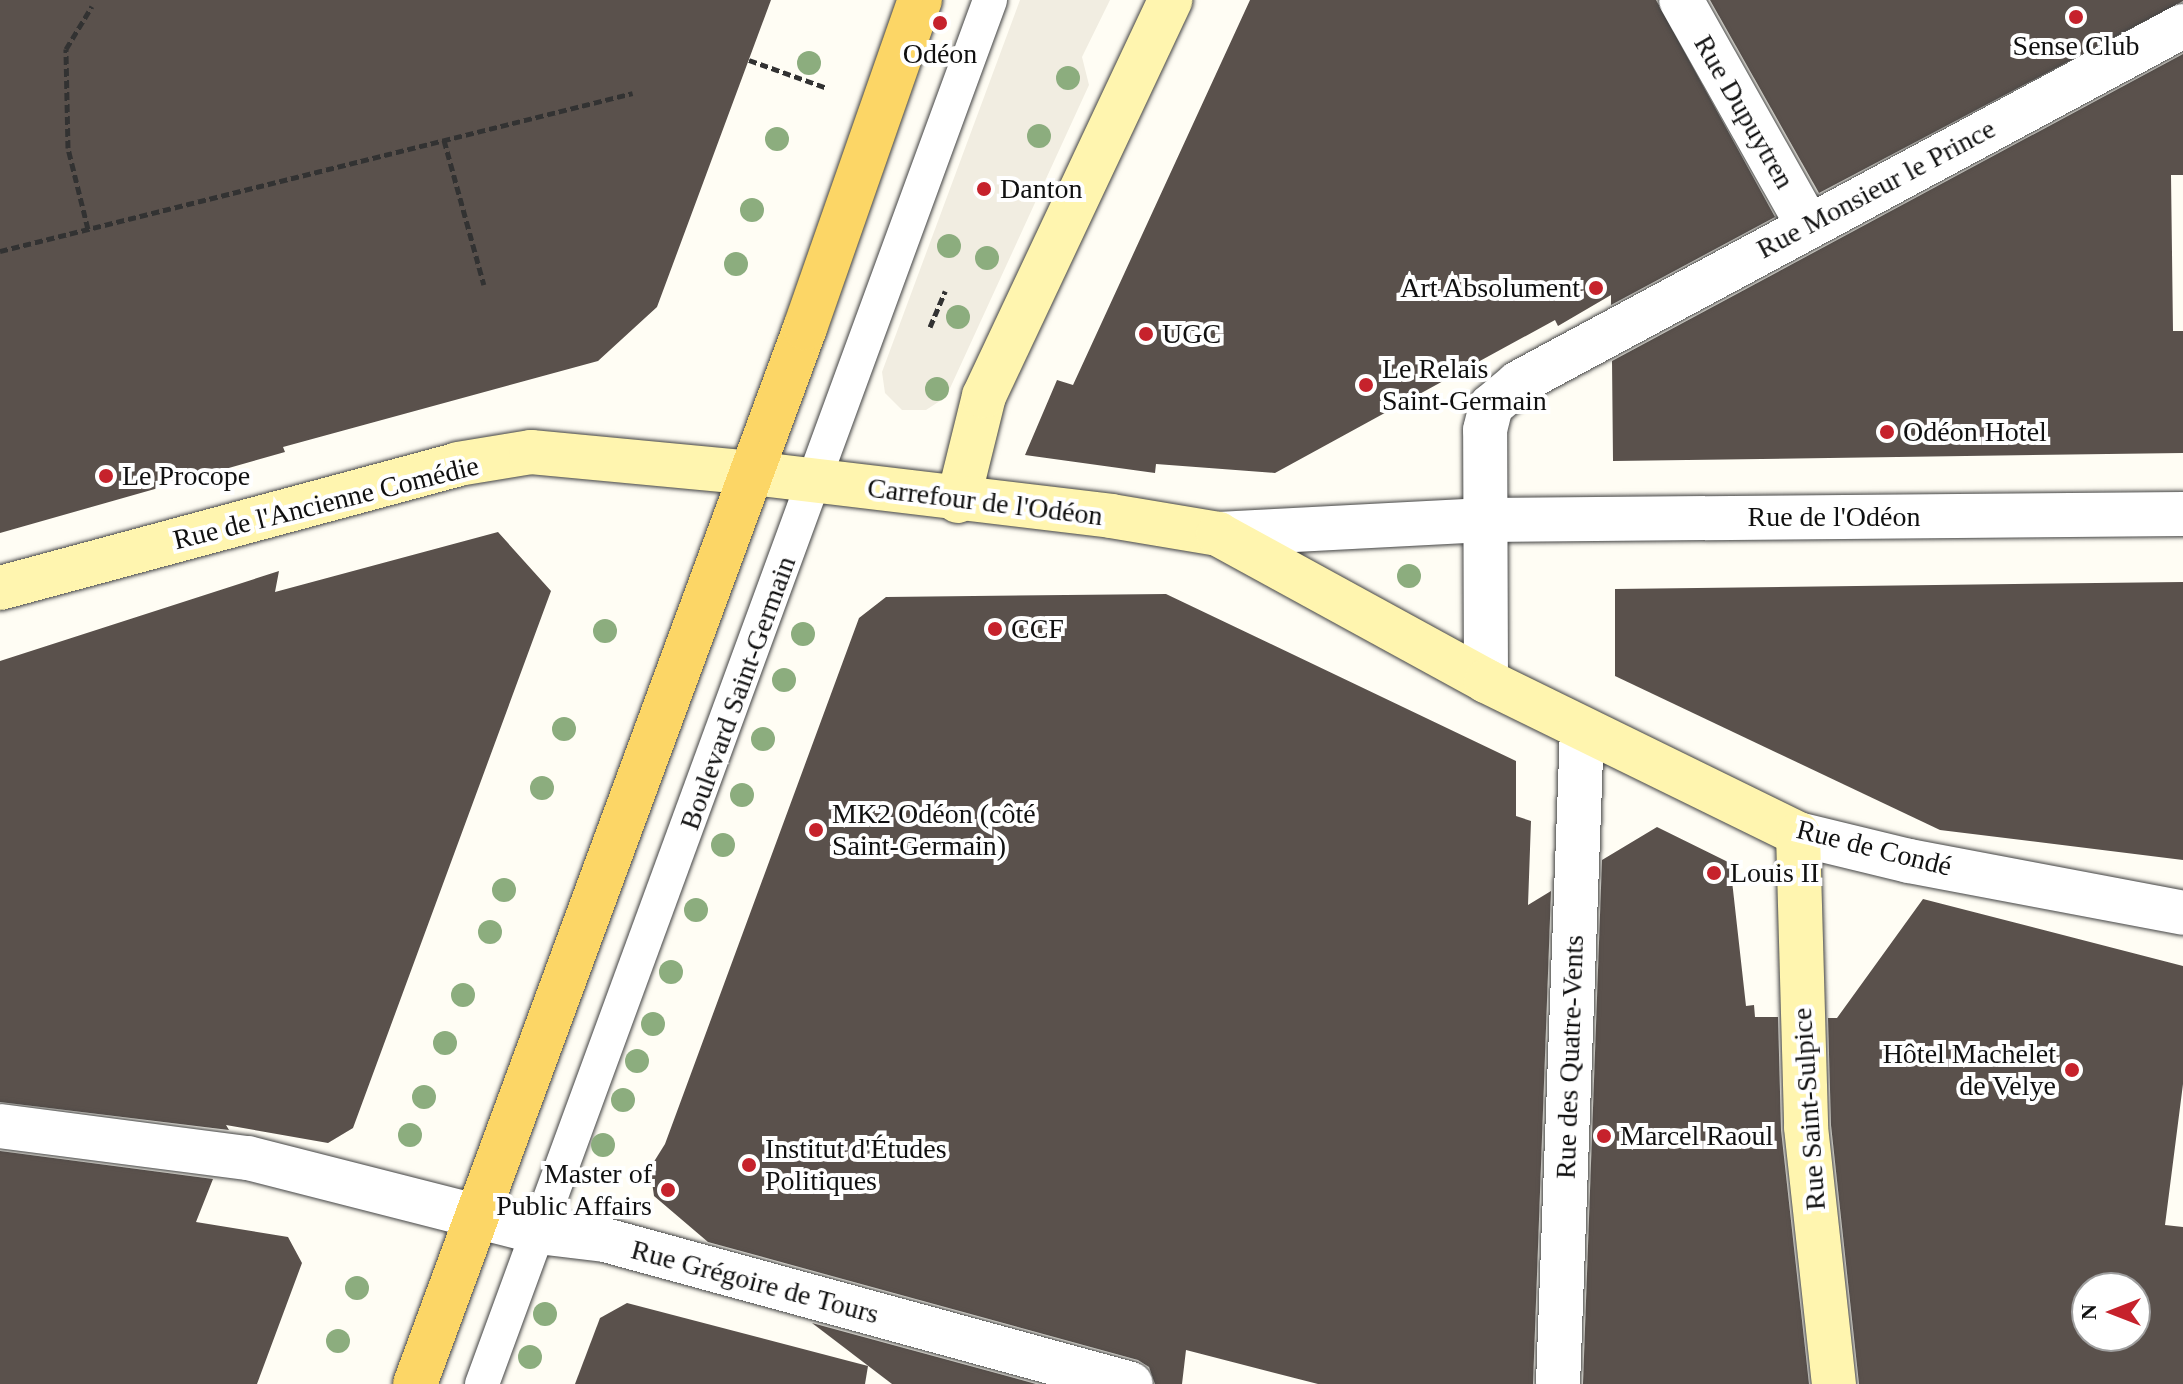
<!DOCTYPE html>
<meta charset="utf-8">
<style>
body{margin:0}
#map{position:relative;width:2183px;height:1384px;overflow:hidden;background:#fffdf4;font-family:Georgia,serif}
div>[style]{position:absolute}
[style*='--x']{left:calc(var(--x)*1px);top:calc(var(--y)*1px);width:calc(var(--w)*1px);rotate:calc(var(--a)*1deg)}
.plaza>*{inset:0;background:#f1ede1}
.building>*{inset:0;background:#5a514c}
.path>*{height:5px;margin-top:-2.5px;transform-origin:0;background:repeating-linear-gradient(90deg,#323232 0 8px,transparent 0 12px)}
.roads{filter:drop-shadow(0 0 2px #434343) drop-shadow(0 0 2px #434343)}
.lane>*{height:34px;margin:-17px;padding:0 17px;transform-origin:17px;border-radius:17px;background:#fff}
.street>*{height:44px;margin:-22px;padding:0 22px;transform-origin:22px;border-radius:22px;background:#fff}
.secondary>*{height:44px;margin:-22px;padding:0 22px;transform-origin:22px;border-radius:22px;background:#fff5af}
.primary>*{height:44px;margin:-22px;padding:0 22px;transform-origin:22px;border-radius:22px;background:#fcd666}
.trees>*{width:24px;height:24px;margin:-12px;border-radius:50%;background:#8cad7e}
.dots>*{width:22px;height:22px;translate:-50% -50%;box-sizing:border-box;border:4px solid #fff;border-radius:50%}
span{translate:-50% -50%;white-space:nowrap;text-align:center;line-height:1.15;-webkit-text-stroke:8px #fff;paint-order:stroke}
.poi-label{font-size:28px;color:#101010}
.left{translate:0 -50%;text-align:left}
.right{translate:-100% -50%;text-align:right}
.street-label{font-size:28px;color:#101010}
.north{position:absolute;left:2071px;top:1272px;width:80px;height:80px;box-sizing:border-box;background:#fff;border:2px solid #9f9f9f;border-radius:50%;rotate:270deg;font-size:22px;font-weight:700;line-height:32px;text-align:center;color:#101010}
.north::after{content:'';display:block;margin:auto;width:28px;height:36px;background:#c6222c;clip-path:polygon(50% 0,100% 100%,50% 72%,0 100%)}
</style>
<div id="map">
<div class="plaza">
<i style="clip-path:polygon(1020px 0,1110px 0,1082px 57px,1089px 85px,946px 397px,926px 410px,902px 410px,885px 393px,882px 372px)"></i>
</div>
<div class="building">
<i style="clip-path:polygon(0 0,771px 0,657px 307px,598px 361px,283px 447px,285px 452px,0 533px)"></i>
<i style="clip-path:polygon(1250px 0,1656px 0,1775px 217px,1611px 305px,1611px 295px,1558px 326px,1555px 320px,1275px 473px,1156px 464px,1155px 473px,1025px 455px,1057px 380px,1073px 385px)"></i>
<i style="clip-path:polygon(1710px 0,2183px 0,2183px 1px,1819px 193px)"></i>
<i style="clip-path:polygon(2183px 54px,2183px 175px,2171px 175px,2173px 331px,2183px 331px,2183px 453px,1613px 461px,1612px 361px)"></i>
<i style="clip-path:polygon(498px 532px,551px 591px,353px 1128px,328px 1143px,226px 1125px,229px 1130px,0 1102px,0 661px,279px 571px,275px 592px)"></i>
<i style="clip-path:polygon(2183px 582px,2183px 860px,1940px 830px,1615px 676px,1615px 589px)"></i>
<i style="clip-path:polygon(1166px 594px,1516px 761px,1516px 816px,1531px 821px,1528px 905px,1551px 891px,1533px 1384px,1318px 1384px,1186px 1350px,1182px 1384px,1155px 1384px,1149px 1367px,1138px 1360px,708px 1242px,654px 1196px,650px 1168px,665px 1144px,859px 618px,886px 597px)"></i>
<i style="clip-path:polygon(1657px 827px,1730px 863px,1746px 1006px,1754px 1005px,1755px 1017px,1778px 1017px,1781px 1130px,1809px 1384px,1583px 1384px,1602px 860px)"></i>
<i style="clip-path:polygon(evenodd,1923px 899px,2183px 966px,2183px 1084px,2165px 1225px,2183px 1227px,2183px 1384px,1859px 1384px,1831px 1125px,1828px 1018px,1837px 1018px,1923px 899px,2087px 1288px,2135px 1288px,2135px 1336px,2087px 1336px,2087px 1288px)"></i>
<i style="clip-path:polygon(0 1151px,213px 1179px,196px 1222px,288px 1237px,302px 1263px,257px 1384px,0 1384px)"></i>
<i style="clip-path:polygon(627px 1303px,868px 1366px,865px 1384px,575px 1384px,600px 1318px)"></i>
<i style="clip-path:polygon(812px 1323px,1036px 1384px,892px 1384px)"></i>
</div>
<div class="path">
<i style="--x:749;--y:60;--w:83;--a:19.7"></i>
<i style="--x:444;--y:140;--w:150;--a:74.6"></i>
<i style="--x:88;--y:229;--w:83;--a:-103.9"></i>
<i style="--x:68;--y:148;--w:99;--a:-91.2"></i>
<i style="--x:66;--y:49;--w:50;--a:-58.8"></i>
<i style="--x:0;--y:251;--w:652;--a:-14.01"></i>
<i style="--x:930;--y:327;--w:39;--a:-67"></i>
</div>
<div class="roads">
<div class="lane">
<i style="--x:482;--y:1384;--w:1474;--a:-69.84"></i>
</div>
<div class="street">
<i style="--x:1681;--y:0;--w:258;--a:60.6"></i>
<i style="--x:1218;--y:534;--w:267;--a:-3"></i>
<i style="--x:1485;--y:520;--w:698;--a:-0.49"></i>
<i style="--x:1486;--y:681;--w:251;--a:-90.2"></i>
<i style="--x:1485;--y:430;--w:25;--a:-76"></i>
<i style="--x:1491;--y:406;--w:35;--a:-40"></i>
<i style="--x:1518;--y:383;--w:755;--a:-28.23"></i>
<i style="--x:1798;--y:834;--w:114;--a:13.7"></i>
<i style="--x:1909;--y:861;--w:279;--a:10.7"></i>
<i style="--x:0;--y:1126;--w:250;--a:7.4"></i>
<i style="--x:248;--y:1158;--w:299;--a:14.3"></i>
<i style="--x:538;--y:1232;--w:67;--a:6.8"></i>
<i style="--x:605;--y:1240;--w:545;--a:15.31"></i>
<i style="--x:1558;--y:1384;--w:653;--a:-87.9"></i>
</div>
<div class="secondary">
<i style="--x:958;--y:501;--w:108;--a:-76.1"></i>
<i style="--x:984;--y:396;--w:438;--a:-64.8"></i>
<i style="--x:0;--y:588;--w:474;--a:-15.1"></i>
<i style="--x:458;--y:464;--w:74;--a:-9.3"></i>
<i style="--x:531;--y:452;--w:222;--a:5.4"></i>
<i style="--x:752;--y:473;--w:362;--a:6.8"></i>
<i style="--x:1111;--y:516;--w:109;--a:9.5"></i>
<i style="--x:1218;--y:534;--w:306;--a:28.7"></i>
<i style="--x:1486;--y:681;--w:347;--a:26.1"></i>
<i style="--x:1798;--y:834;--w:293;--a:88.4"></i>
<i style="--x:1806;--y:1127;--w:259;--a:83.8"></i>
</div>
<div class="primary">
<i style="--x:415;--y:1384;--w:1126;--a:-69.73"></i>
<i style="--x:805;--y:328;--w:348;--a:-70.7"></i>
</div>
</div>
<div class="trees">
<i style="left:809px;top:63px"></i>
<i style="left:1068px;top:78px"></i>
<i style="left:1039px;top:136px"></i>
<i style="left:777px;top:139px"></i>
<i style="left:752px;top:210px"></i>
<i style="left:949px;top:246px"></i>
<i style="left:987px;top:258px"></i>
<i style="left:736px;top:264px"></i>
<i style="left:958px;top:317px"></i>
<i style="left:937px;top:389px"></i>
<i style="left:1409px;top:576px"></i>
<i style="left:605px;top:631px"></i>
<i style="left:803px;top:634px"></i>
<i style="left:784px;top:680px"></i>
<i style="left:564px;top:729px"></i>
<i style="left:763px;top:739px"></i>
<i style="left:542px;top:788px"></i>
<i style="left:742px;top:795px"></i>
<i style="left:723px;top:845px"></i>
<i style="left:504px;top:890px"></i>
<i style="left:696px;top:910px"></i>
<i style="left:490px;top:932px"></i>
<i style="left:671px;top:972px"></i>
<i style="left:463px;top:995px"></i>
<i style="left:653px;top:1024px"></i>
<i style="left:445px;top:1043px"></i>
<i style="left:637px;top:1061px"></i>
<i style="left:424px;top:1097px"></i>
<i style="left:623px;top:1100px"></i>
<i style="left:410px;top:1135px"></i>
<i style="left:603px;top:1145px"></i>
<i style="left:357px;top:1288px"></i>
<i style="left:545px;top:1314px"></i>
<i style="left:338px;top:1341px"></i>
<i style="left:530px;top:1357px"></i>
</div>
<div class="dots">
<i style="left:2076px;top:17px;background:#c6222c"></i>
<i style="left:940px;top:23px;background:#c6222c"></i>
<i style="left:984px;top:189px;background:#c6222c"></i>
<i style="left:1596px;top:288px;background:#c6222c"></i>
<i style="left:1146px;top:334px;background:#c6222c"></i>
<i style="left:1366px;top:385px;background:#c6222c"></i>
<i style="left:1887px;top:432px;background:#c6222c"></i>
<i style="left:106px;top:476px;background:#c6222c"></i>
<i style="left:995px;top:629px;background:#c6222c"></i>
<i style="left:816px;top:830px;background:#c6222c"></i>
<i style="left:1714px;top:873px;background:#c6222c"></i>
<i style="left:2072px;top:1070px;background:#c6222c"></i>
<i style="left:1604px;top:1136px;background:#c6222c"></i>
<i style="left:749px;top:1165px;background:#c6222c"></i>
<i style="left:668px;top:1190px;background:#c6222c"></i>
</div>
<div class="poi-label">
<span style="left:2076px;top:46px">Sense Club</span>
<span style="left:940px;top:54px">Odéon</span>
<span class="left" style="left:1000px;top:189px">Danton</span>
<span class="right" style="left:1580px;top:288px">Art Absolument</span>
<span class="left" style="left:1162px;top:334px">UGC</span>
<span class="left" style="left:1382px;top:385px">Le Relais<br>Saint-Germain</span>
<span class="left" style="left:1903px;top:432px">Odéon Hotel</span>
<span class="left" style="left:122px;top:476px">Le Procope</span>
<span class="left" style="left:1011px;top:629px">CCF</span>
<span class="left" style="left:832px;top:830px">MK2 Odéon (côté<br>Saint-Germain)</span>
<span class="left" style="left:1730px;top:873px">Louis II</span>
<span class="right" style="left:2056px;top:1070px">Hôtel Machelet<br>de Velye</span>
<span class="left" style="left:1620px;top:1136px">Marcel Raoul</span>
<span class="left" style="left:765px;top:1165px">Institut d'Études<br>Politiques</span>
<span class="right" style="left:652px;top:1190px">Master of<br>Public Affairs</span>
</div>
<div class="street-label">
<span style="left:1744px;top:112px;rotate:60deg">Rue Dupuytren</span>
<span style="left:1876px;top:189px;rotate:-28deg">Rue Monsieur le Prince</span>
<span style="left:985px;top:502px;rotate:7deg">Carrefour de l'Odéon</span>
<span style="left:326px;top:503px;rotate:-14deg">Rue de l'Ancienne Comédie</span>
<span style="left:1834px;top:517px">Rue de l'Odéon</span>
<span style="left:738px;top:693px;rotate:-70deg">Boulevard Saint-Germain</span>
<span style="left:1874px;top:848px;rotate:14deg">Rue de Condé</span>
<span style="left:1570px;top:1057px;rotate:-88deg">Rue des Quatre-Vents</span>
<span style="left:1809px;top:1109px;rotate:-94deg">Rue Saint-Sulpice</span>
<span style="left:755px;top:1282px;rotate:15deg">Rue Grégoire de Tours</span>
</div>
<div class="north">N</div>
</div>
